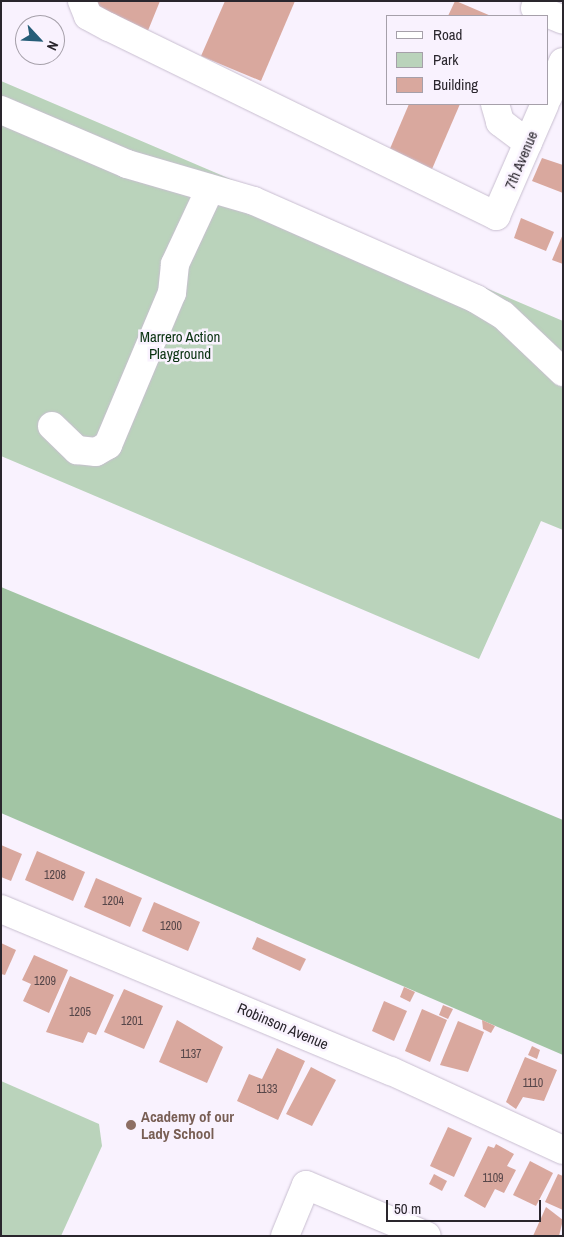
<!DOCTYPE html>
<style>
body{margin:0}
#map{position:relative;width:564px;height:1237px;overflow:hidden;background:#f9f2fe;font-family:"Archivo Narrow",sans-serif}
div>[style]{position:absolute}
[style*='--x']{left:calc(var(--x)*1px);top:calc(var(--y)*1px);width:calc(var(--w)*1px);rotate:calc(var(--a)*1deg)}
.green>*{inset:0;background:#bad3bb}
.forest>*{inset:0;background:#a2c5a4}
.building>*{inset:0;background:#d9a89e}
.roads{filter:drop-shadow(0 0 1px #c8bed0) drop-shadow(0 0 1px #c8bed0)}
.minor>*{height:28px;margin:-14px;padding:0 14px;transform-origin:14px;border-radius:14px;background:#fff}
.dots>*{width:14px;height:14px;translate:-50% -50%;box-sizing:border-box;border:2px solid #f9f2fe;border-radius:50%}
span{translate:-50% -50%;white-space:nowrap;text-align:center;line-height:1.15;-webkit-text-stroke:5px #f9f2fe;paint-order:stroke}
.number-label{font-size:12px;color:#564649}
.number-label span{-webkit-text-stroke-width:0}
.street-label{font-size:15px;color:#2a262d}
.park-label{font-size:15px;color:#0b3312}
.education-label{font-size:15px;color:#785e54;font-weight:700}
.left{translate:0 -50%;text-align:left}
.frame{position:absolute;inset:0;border:2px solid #2a262d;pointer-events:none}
.legend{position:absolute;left:386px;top:15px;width:162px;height:90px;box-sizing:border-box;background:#f9f2fe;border:1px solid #a6a0aa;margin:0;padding:6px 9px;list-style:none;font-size:15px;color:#2a262d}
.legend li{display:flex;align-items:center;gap:10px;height:25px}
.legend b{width:25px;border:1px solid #a6a0aa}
.north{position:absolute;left:15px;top:15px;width:50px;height:50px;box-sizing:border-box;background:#f9f2fe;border:1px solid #a6a0aa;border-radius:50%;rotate:115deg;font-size:14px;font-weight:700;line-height:20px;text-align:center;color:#2a262d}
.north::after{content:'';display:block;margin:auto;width:18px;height:22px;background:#265d78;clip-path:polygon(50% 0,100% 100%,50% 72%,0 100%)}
.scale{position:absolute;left:386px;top:1200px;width:155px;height:22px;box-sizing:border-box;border:2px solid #2a262d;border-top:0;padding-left:6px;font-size:15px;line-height:18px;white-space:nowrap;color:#2a262d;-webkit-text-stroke:4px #f9f2fe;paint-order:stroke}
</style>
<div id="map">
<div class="green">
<i style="clip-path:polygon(1px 81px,563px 321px,563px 530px,541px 521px,479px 659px,1px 456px)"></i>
<i style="clip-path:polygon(1px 1081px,99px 1124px,102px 1146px,61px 1236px,1px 1236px)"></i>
</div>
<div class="forest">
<i style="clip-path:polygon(1px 587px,563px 820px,563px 1055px,1px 813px)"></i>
</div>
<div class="building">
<i style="clip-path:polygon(91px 1px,160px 1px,147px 33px,88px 8px)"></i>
<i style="clip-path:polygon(225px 1px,295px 1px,261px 81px,201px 56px)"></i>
<i style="clip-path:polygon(455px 1px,456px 1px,491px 16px,448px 16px)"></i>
<i style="clip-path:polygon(409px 104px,460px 104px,429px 176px,386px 158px)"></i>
<i style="clip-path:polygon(542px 158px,563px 165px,563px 193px,532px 181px)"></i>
<i style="clip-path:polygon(521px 218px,554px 232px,546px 251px,514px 238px)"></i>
<i style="clip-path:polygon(563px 234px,563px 264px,552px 260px)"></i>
<i style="clip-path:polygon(1px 845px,22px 854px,11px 881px,1px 877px)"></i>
<i style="clip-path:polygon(37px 851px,85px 872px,73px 901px,25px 880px)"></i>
<i style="clip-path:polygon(96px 878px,142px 898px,130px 927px,84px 907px)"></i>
<i style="clip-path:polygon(154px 902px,200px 922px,188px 951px,142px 931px)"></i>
<i style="clip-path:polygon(257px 937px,306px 959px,300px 971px,252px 949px)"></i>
<i style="clip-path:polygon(1px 943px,16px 950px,5px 975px,1px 974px)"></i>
<i style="clip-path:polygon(34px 955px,68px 970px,49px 1013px,23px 1001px,31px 984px,22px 980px)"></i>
<i style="clip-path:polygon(70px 976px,114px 995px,96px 1035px,88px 1032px,83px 1043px,46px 1032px)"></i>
<i style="clip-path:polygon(404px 987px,415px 992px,410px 1002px,400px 997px)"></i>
<i style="clip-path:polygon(124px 989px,163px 1006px,144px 1049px,104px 1032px)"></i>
<i style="clip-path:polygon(384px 1001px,407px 1011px,394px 1041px,372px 1031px)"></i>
<i style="clip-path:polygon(443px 1005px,453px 1009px,448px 1019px,439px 1015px)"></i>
<i style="clip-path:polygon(422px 1009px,447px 1020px,430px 1062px,405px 1051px)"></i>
<i style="clip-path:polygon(177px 1020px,223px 1047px,207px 1083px,159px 1062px)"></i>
<i style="clip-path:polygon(482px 1020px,495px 1026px,491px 1033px,483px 1029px)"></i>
<i style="clip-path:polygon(458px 1021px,484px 1032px,468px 1072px,440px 1065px)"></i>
<i style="clip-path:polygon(532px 1046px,540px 1050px,537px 1059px,528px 1055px)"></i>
<i style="clip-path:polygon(277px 1048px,305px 1061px,278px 1120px,237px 1101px,249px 1074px,262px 1079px)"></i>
<i style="clip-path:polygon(525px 1057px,557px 1070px,544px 1101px,523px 1097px,516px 1109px,506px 1102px)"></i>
<i style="clip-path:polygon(311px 1067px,336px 1080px,312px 1126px,286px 1114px)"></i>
<i style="clip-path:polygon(448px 1127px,472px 1138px,454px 1177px,430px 1166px)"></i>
<i style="clip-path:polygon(496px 1144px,514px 1154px,507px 1166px,516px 1170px,504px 1193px,495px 1189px,485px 1208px,464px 1196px,488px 1146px,494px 1148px)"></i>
<i style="clip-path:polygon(530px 1161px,553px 1173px,536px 1206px,513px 1195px)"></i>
<i style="clip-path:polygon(434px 1174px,447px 1181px,442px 1191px,429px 1184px)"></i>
<i style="clip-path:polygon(558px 1174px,563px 1176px,563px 1210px,545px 1202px)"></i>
<i style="clip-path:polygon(546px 1207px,563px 1220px,559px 1236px,533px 1236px)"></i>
</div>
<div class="roads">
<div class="minor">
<i style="--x:82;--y:1;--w:16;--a:68"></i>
<i style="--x:88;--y:16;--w:24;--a:28"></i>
<i style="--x:109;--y:27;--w:431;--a:26"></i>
<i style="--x:496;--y:216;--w:122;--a:-66.4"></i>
<i style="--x:535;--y:8;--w:30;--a:23"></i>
<i style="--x:548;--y:97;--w:38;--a:-67"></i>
<i style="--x:495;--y:104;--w:19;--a:74"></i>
<i style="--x:500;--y:122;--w:35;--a:37"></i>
<i style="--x:1;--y:110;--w:137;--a:23.2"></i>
<i style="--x:127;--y:164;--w:132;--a:16.2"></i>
<i style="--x:254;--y:201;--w:243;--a:23.8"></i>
<i style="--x:476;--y:299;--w:31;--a:31"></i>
<i style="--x:503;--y:315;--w:83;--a:43.5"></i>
<i style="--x:52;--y:426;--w:35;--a:44"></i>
<i style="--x:77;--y:450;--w:19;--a:6"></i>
<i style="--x:96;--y:452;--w:14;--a:-30"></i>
<i style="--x:108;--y:445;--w:165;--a:-67.2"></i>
<i style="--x:172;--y:293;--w:29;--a:-84"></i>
<i style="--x:175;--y:264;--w:83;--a:-65"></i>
<i style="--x:1;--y:909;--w:422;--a:22.6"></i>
<i style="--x:391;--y:1071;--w:189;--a:24.7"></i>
<i style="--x:285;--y:1236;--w:55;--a:-67.6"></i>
<i style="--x:306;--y:1185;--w:131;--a:22.9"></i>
</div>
</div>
<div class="dots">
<i style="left:131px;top:1125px;background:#8d6e63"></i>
</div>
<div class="number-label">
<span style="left:55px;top:876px">1208</span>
<span style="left:113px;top:902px">1204</span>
<span style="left:171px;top:927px">1200</span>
<span style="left:45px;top:982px">1209</span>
<span style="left:80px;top:1013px">1205</span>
<span style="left:132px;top:1022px">1201</span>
<span style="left:191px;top:1055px">1137</span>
<span style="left:533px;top:1084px">1110</span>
<span style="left:267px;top:1090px">1133</span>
<span style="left:493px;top:1179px">1109</span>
</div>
<div class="street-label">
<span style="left:521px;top:160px;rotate:-67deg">7th Avenue</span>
<span style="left:283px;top:1026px;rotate:23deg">Robinson Avenue</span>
</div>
<div class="park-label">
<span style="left:180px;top:345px">Marrero Action<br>Playground</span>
</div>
<div class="education-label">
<span class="left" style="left:141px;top:1125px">Academy of our<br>Lady School</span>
</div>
<div class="frame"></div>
<ul class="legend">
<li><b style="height:6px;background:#fff"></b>Road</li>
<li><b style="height:14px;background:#bad3bb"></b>Park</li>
<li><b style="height:14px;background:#d9a89e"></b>Building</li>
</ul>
<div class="north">N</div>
<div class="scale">50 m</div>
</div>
